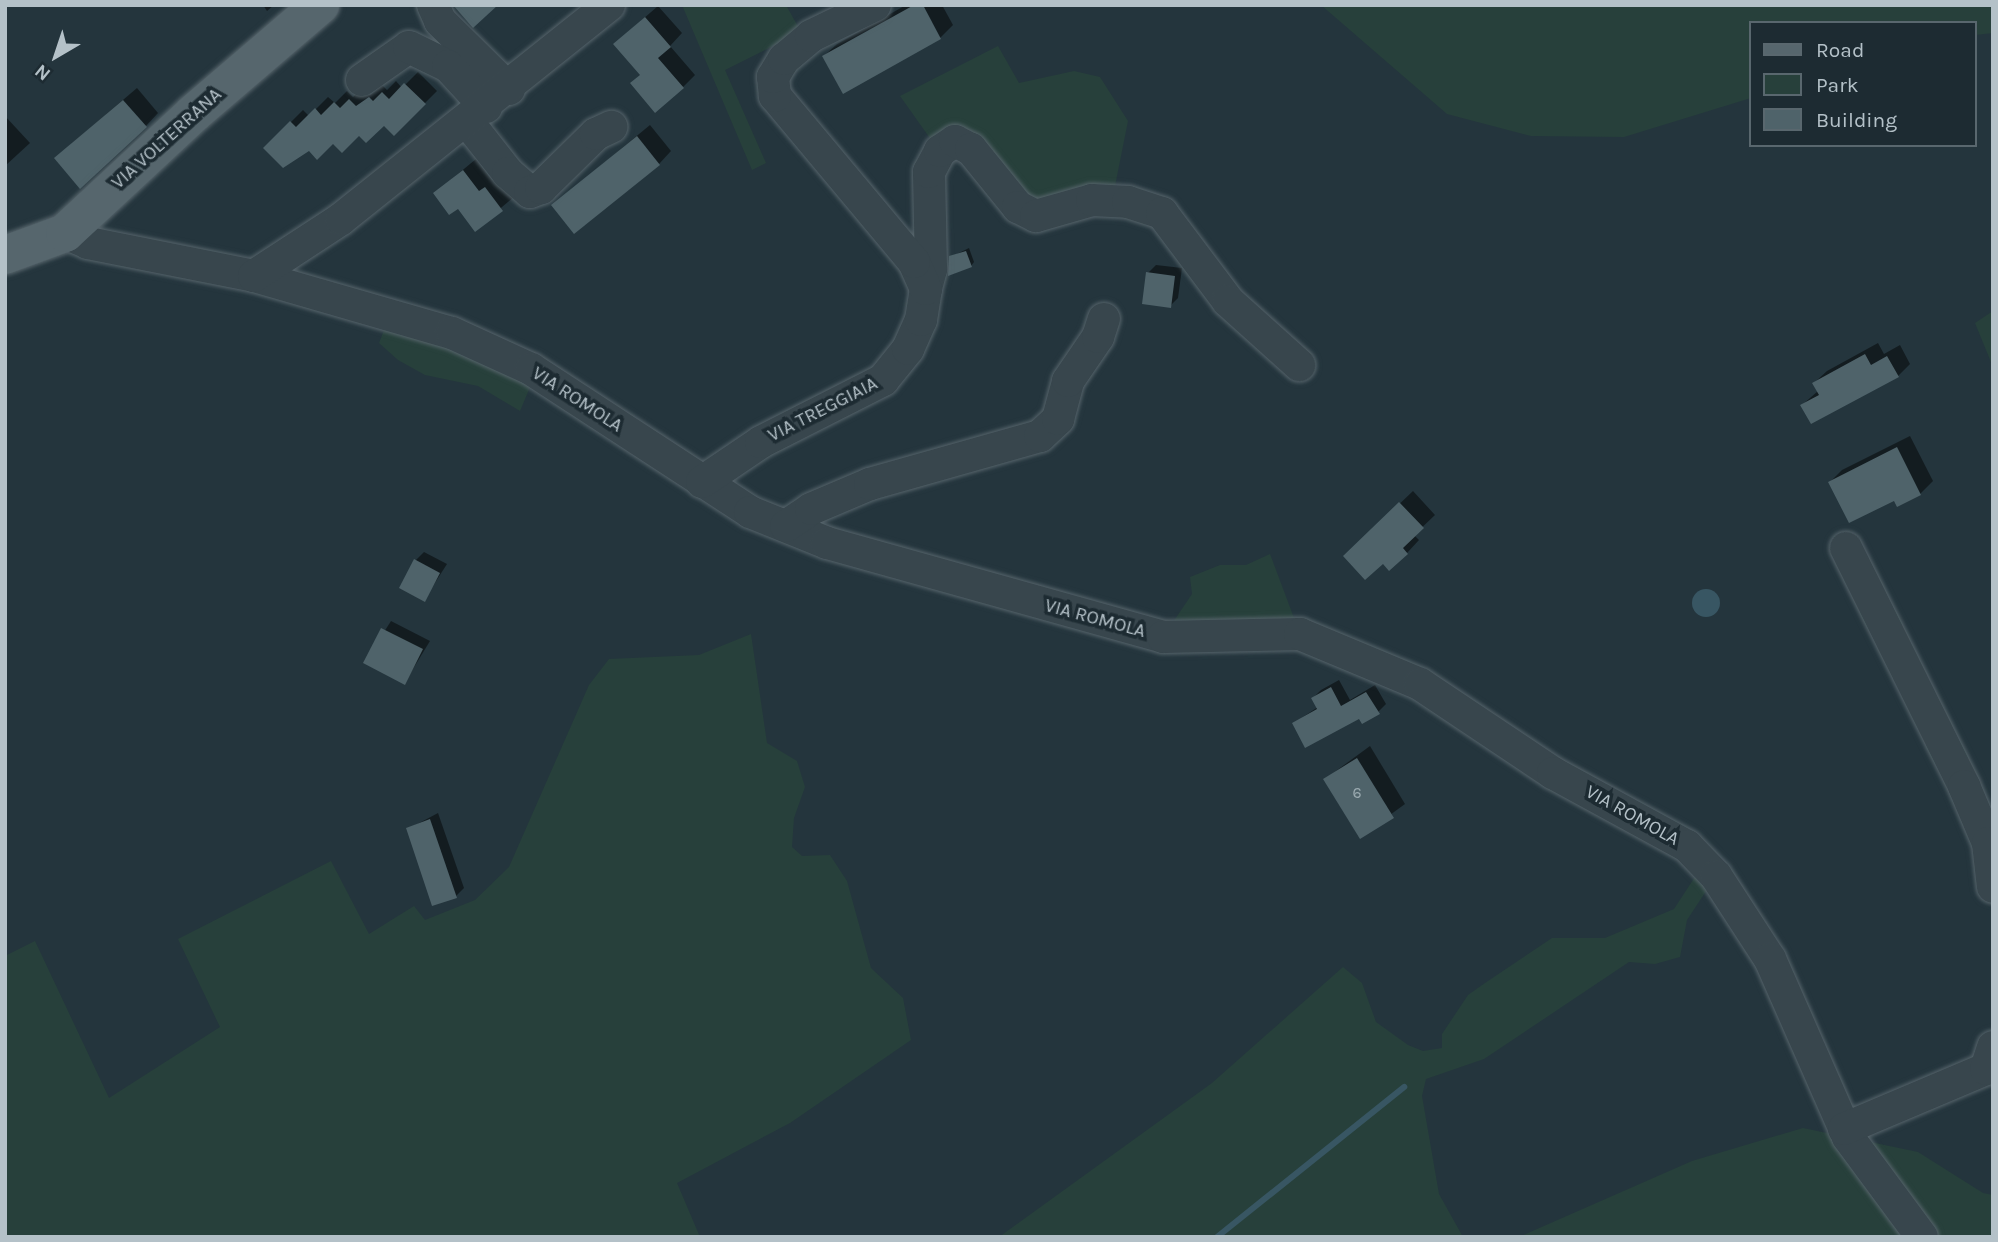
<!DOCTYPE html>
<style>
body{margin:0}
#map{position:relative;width:1998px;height:1242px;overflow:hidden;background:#24353d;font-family:Karla,sans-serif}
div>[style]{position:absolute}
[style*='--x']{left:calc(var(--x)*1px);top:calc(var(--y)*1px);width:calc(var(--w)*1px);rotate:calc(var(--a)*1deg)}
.green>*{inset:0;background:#27403b}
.water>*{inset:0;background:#385663}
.round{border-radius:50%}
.shadow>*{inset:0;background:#0007}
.stream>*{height:6px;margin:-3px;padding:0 3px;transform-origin:3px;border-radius:3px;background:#385663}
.building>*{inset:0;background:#4f636a}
.roads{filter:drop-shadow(0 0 2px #56646b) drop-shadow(0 0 2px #56646b)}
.minor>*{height:32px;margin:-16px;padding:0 16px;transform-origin:16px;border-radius:16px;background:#38464d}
.major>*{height:38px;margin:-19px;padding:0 19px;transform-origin:19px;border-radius:19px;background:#56666d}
span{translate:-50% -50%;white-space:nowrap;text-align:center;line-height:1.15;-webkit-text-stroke:7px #1d2b32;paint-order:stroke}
.number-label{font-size:16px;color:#9baab0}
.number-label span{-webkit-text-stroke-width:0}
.street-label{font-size:19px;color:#b4c1c8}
.frame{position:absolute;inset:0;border:7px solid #b4c1c8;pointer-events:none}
.legend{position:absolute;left:1749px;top:21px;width:228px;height:126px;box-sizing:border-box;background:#1d2b32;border:2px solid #59676e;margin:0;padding:9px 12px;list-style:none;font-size:21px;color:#b4c1c8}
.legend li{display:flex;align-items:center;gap:14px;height:35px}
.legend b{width:35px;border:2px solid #59676e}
.north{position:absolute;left:21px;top:21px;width:70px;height:70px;-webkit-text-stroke:5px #1d2b32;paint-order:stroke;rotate:219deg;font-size:19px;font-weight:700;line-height:28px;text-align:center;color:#b4c1c8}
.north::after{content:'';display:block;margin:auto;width:24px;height:32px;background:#b4c1c8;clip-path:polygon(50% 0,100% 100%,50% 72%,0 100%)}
</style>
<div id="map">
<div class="green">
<i style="clip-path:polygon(682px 5px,786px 5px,801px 32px,725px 70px,766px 163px,752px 170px)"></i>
<i style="clip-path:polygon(1321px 5px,1993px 5px,1993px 33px,1975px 35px,1975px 23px,1751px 23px,1751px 98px,1624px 137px,1531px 136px,1447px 114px)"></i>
<i style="clip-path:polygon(998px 46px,1019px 83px,1074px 71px,1100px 77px,1128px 121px,1112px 201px,1029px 221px,963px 149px,939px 151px,900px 96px)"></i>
<i style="clip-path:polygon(1993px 311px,1993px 367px,1975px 323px)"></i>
<i style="clip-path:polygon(390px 315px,536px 373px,520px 411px,478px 386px,425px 375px,398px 360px,379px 343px)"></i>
<i style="clip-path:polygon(1270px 554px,1300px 634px,1163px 637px,1192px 594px,1190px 577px,1220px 565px,1246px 565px)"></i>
<i style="clip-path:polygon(751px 634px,767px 743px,797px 761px,805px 787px,794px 818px,792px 847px,802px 856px,830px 855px,847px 881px,871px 968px,903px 998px,911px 1040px,790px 1123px,677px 1183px,700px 1237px,5px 1237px,5px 956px,35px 941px,109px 1098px,220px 1027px,178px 939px,331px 861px,369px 934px,414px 906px,425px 920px,475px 900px,509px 867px,589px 685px,609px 659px,699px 655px)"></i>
<i style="clip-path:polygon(1704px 863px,1716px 876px,1687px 920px,1680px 957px,1655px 964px,1629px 962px,1484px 1059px,1426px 1079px,1422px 1096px,1439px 1194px,1463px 1237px,999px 1237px,1212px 1083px,1343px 967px,1362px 983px,1376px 1022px,1408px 1045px,1423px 1051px,1442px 1048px,1442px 1034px,1468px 995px,1485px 983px,1552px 938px,1605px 938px,1674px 909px)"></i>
<i style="clip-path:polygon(1803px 1128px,1918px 1152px,1983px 1193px,1993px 1195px,1993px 1237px,1519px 1237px,1692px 1161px)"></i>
</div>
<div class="water">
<i class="round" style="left:1692px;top:589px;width:28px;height:28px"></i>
</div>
<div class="shadow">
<i style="clip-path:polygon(263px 5px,274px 5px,267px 11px)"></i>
<i style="clip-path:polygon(906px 5px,942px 5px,953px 25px,940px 38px,824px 56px,837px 44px)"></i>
<i style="clip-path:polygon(658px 6px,682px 33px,670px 46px,695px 75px,683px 87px,642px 74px,628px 32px)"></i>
<i style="clip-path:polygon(418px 72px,437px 91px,394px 134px,384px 123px,333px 142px,265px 148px,303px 110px,309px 116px,328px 97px,335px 103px,347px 91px,353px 97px,363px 88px,370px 95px,382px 85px,387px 90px,396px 81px,402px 88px)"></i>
<i style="clip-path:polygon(137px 88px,158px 113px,146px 126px,69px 146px)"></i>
<i style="clip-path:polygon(5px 116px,30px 143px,5px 166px)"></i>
<i style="clip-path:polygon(650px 125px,671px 151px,659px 164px,553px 205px)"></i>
<i style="clip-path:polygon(476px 159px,492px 180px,498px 176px,514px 197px,476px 229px,458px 206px,435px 193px)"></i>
<i style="clip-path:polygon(969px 248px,974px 262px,971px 266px,951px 257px)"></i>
<i style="clip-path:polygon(1156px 265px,1182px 268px,1178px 298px,1170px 306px,1148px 273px)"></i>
<i style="clip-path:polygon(1878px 343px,1884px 354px,1900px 345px,1910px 364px,1898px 376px,1802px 405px,1818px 391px,1814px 383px,1827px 371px)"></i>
<i style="clip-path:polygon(1910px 436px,1933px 481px,1920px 494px,1895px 498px,1830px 482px,1842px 470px)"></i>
<i style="clip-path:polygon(1413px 491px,1435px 515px,1414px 535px,1419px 540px,1407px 553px,1389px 569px,1383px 561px,1345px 556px)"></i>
<i style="clip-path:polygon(424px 552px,447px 564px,424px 600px,416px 560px)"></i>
<i style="clip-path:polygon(391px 621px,430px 641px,405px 682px,365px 662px)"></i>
<i style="clip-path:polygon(1339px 680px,1350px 700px,1375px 685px,1386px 704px,1378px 712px,1360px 717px,1294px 723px,1318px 707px,1313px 698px,1321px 690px)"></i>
<i style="clip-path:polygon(1370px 746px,1405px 804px,1361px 836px,1325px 779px)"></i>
<i style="clip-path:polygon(438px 813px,464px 888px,456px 896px,408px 829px)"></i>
</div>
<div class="stream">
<i style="--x:1217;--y:1237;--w:240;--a:-38.7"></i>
</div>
<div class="building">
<i style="clip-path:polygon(453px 5px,498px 5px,473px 28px)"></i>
<i style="clip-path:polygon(914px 5px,923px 5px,941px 39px,843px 94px,822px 56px)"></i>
<i style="clip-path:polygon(645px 17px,671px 47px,658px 58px,684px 88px,655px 113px,630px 83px,640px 75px,613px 44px)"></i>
<i style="clip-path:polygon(404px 83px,426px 104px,394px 136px,384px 126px,366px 143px,359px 136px,342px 153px,333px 144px,317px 160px,309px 151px,283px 168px,263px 148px,290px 121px,296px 127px,315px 108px,321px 115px,334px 102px,340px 108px,349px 99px,356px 106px,369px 97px,373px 101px,382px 92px,389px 99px)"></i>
<i style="clip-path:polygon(123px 100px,147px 127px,80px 189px,54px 158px)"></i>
<i style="clip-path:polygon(637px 136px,660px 165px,574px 234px,551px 205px)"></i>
<i style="clip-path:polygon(463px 170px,479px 191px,485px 187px,503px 211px,475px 232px,458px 209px,449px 215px,433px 193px)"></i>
<i style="clip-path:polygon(966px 251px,972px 267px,948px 276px,949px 256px)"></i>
<i style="clip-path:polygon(1146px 272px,1175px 276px,1171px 308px,1142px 304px)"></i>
<i style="clip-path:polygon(1865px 354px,1871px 365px,1887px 356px,1899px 377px,1811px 424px,1800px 405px,1819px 395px,1812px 383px)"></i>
<i style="clip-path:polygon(1897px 447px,1921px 495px,1897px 507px,1894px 501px,1849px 523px,1828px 482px)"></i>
<i style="clip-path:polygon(1399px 502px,1424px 528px,1403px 548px,1408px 554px,1389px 571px,1383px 564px,1365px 580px,1343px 556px)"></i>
<i style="clip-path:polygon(414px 559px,440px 573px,425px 602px,399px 588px)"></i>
<i style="clip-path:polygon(381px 628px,423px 649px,405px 685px,363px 663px)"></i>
<i style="clip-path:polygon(1331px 687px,1341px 706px,1366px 692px,1380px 714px,1362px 724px,1359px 719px,1305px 748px,1292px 723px,1317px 709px,1311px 698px)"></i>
<i style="clip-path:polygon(1357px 758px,1394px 818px,1360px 839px,1323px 779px)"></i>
<i style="clip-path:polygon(430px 819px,457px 898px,432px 906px,406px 828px)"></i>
</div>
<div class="roads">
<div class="minor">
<i style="--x:433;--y:5;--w:17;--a:66"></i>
<i style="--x:440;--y:21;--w:97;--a:44.6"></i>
<i style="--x:362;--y:80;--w:57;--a:-35.1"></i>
<i style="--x:409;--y:47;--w:43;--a:26"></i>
<i style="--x:448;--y:66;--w:56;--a:47.2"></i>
<i style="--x:467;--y:121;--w:66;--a:51.7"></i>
<i style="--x:508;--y:173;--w:29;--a:41"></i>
<i style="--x:530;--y:192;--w:12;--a:-20"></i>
<i style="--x:541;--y:188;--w:77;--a:-44.5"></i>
<i style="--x:596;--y:134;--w:17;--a:-25"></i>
<i style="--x:65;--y:233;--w:25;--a:23"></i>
<i style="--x:88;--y:243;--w:169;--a:11.2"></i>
<i style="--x:254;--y:276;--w:206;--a:16.1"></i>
<i style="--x:452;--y:333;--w:87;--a:24.5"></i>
<i style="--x:531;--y:369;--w:262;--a:33.1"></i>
<i style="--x:750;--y:512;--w:83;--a:21.9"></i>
<i style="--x:827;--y:543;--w:349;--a:15.6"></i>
<i style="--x:1163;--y:637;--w:137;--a:-1.3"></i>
<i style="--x:1300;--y:634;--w:130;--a:22.6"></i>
<i style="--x:1420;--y:684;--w:160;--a:33.8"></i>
<i style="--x:1553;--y:773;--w:153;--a:28.6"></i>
<i style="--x:1687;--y:846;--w:42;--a:46"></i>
<i style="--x:1716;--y:876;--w:99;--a:57"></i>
<i style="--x:1770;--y:959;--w:194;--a:66.3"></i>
<i style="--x:1848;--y:1137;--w:124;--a:53.5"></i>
<i style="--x:254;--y:276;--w:104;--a:-33.2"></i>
<i style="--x:341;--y:219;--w:343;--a:-38.6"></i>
<i style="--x:926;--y:288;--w:20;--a:-75"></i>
<i style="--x:931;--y:269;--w:97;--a:-91.2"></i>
<i style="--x:929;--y:172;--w:24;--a:-62"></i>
<i style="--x:940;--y:151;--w:18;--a:-34"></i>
<i style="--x:955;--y:141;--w:18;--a:27"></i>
<i style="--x:971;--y:149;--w:75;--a:51"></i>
<i style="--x:1018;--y:207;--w:20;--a:27"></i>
<i style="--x:1036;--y:216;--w:58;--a:-15.9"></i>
<i style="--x:1092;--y:200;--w:36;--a:3"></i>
<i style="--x:1128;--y:202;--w:36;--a:18"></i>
<i style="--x:1162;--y:213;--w:110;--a:53.1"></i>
<i style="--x:1228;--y:301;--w:96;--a:42"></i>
<i style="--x:702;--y:482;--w:71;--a:-34.1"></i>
<i style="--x:761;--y:442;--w:137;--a:-26.9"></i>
<i style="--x:883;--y:380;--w:40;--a:-51"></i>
<i style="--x:908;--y:349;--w:32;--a:-66"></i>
<i style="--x:921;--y:320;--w:31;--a:-81"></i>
<i style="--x:926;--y:289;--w:30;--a:-114"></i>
<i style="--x:914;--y:262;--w:217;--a:-129.9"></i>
<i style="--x:775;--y:96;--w:19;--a:-96"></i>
<i style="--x:773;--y:77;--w:21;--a:-59"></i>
<i style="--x:784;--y:59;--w:35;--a:-40"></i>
<i style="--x:811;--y:36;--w:71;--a:-25.8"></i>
<i style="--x:786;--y:526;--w:30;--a:-34"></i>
<i style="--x:811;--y:509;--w:64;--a:-23"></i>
<i style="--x:870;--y:484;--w:177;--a:-15.8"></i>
<i style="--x:1040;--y:436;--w:25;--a:-43"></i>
<i style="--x:1058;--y:419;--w:39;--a:-75"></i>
<i style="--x:1068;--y:381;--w:53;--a:-55.7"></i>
<i style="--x:1098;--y:337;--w:19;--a:-72"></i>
<i style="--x:1846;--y:548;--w:266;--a:63.6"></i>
<i style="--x:1964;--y:786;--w:62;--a:67.2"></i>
<i style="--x:1988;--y:843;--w:44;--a:83.5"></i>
<i style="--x:1844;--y:1129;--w:154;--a:-22.9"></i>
<i style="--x:1986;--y:1069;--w:23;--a:-72"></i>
</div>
<div class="major">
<i style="--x:5;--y:255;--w:64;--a:-20.1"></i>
<i style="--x:65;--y:233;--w:176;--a:-42.9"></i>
<i style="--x:194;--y:113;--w:166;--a:-40.6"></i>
</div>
</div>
<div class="number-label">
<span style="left:1357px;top:793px">6</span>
</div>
<div class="street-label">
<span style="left:167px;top:139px;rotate:-42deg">VIA VOLTERRANA</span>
<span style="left:577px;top:400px;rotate:33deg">VIA ROMOLA</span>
<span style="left:823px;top:410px;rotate:-27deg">VIA TREGGIAIA</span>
<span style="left:1095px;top:619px;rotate:15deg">VIA ROMOLA</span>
<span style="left:1632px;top:816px;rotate:29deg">VIA ROMOLA</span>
</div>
<div class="frame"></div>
<ul class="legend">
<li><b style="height:9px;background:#56666d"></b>Road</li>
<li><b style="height:19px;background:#27403b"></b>Park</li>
<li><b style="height:19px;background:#4f636a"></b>Building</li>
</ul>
<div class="north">N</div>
</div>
